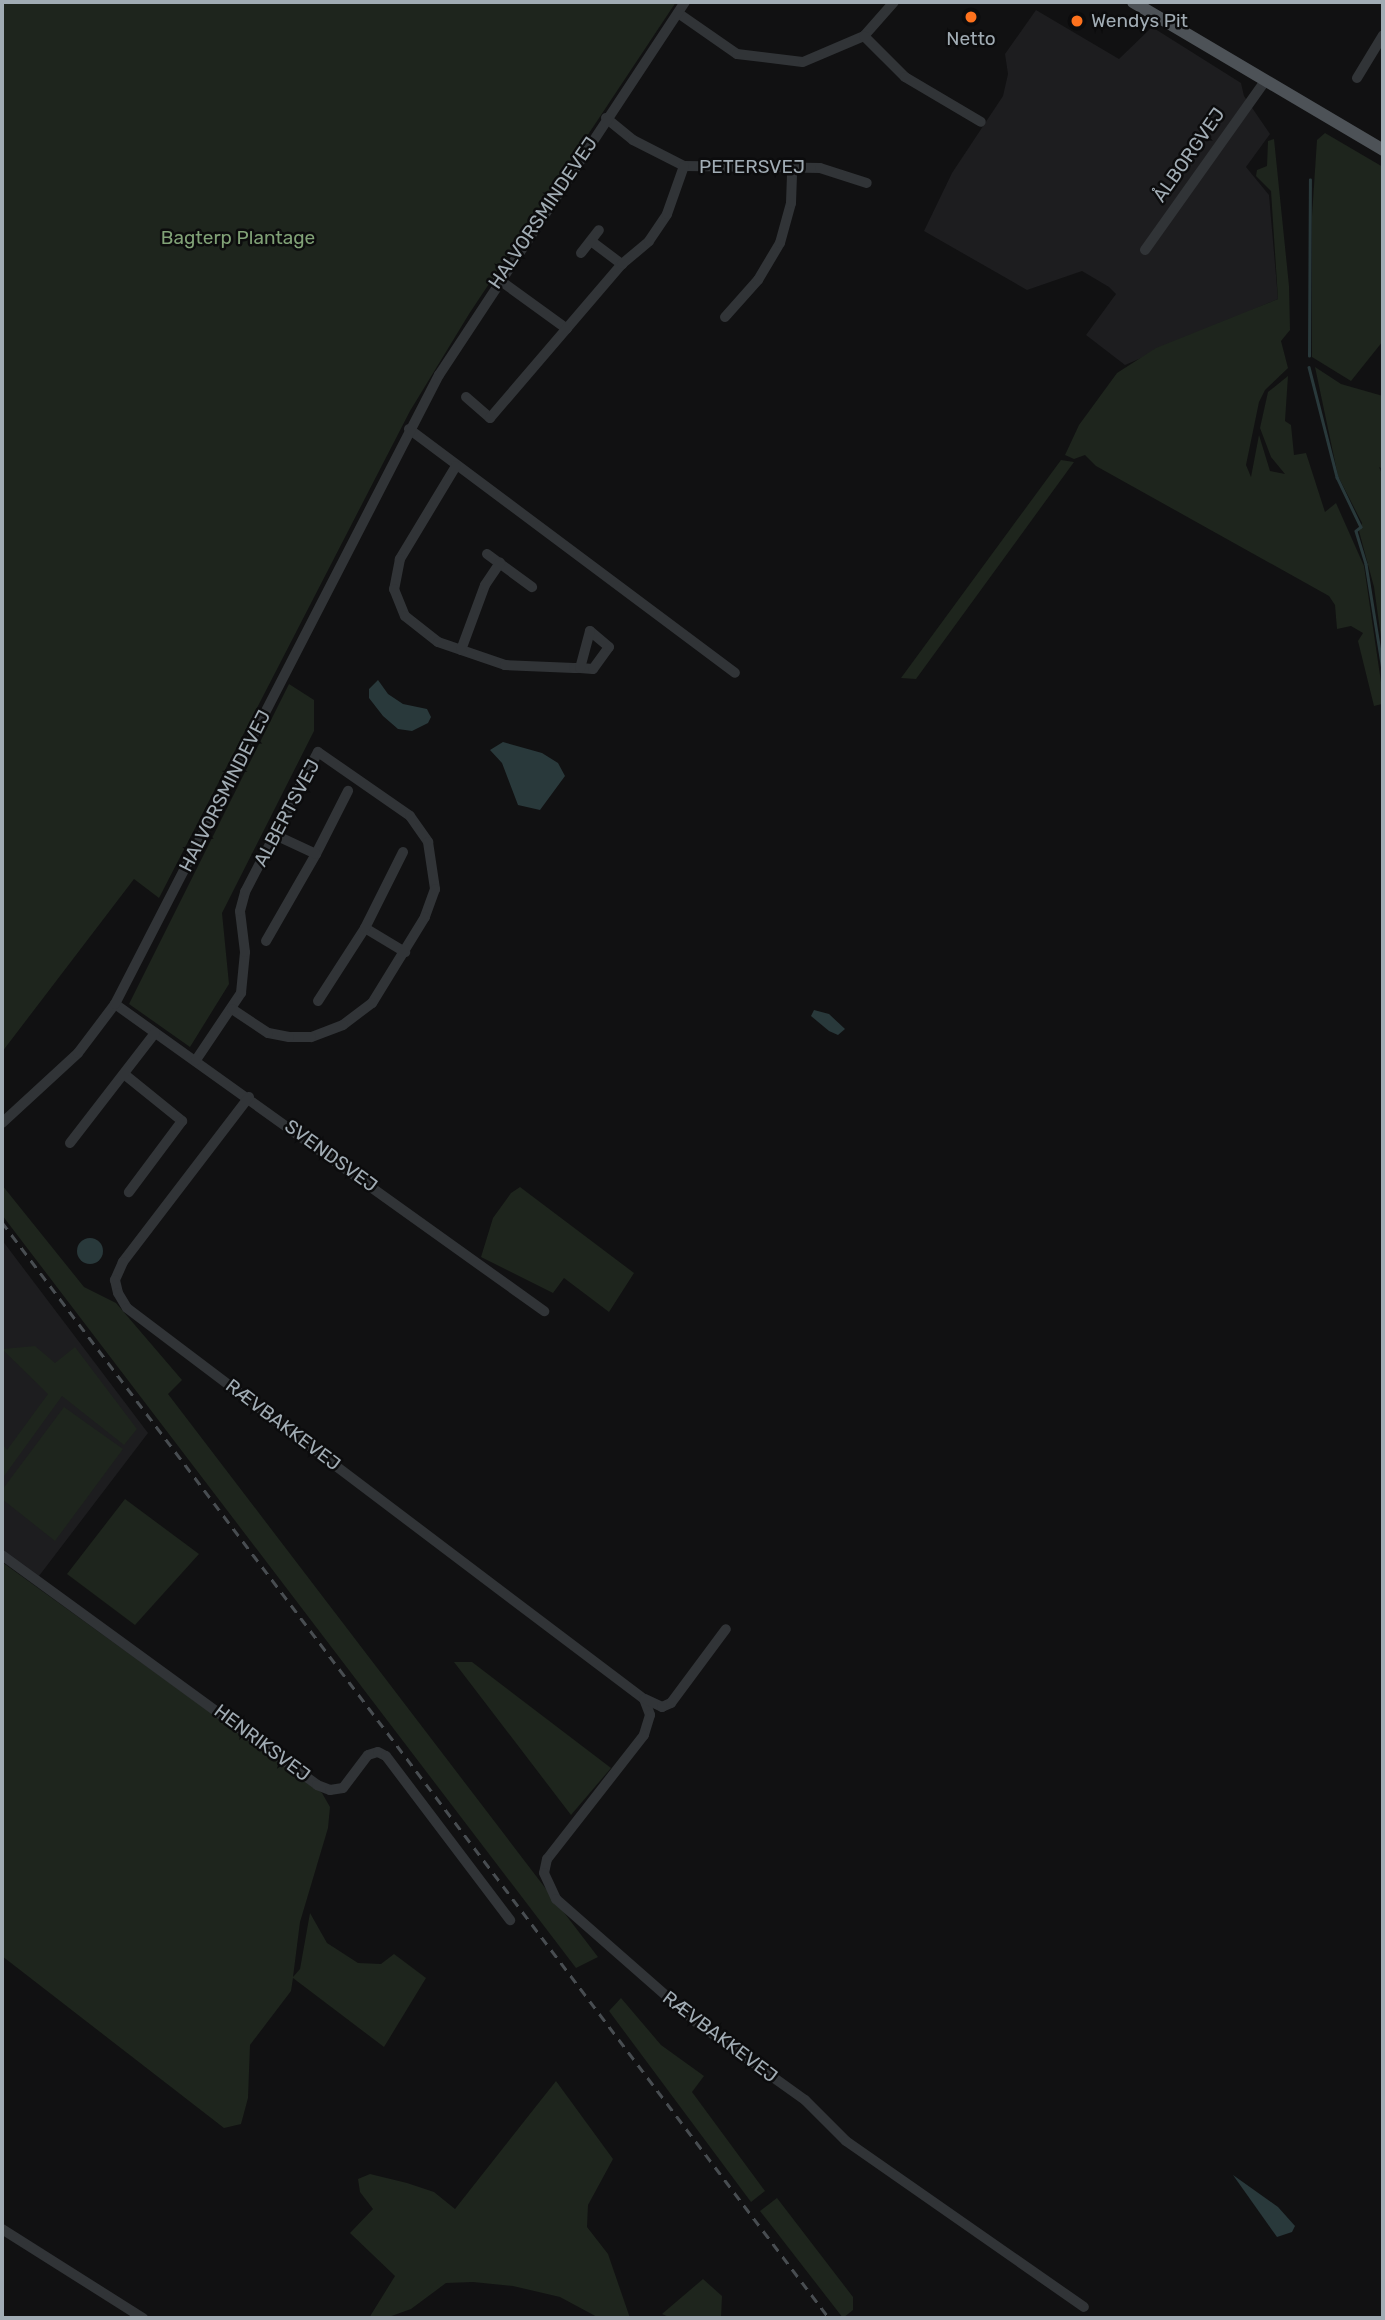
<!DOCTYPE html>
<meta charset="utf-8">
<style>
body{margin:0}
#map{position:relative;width:1385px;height:2320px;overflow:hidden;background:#111112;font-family:Rubik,sans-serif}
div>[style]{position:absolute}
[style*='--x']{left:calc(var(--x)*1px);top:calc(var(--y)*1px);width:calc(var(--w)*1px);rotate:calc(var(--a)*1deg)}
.built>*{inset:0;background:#1d1d1f}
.green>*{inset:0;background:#1e251d}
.water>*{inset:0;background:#29393b}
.round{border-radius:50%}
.stream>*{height:2.5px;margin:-1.25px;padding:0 1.25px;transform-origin:1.25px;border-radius:1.25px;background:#29393b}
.minor>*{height:10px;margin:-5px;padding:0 5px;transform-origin:5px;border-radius:5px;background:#313437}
.major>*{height:12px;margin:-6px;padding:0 6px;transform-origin:6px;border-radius:6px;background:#4d5257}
.rail>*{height:2.5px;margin-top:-1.25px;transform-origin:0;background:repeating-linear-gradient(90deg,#484d51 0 9px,transparent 0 16px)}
.dots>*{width:19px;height:19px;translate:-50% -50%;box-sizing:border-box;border:4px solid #0c0c0d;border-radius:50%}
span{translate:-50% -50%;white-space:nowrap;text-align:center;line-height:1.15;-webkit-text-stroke:5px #0c0c0d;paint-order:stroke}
.poi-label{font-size:19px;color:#a1acb4}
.left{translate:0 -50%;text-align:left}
.street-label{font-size:19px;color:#a1acb4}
.park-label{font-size:19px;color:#80a176}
.frame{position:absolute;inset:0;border:4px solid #a1acb4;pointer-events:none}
</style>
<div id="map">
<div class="built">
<i style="clip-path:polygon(1036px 10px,1119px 59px,1152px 27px,1241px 83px,1244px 96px,1270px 134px,1246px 167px,1269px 195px,1278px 299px,1125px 365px,1086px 335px,1116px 294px,1109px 287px,1082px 271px,1027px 290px,924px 231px,952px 173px,1003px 96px,1008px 74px,1005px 54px)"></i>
<i style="clip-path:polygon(2px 1240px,148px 1433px,39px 1576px,2px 1549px)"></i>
</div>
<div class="green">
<i style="clip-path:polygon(2px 2px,676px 2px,469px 314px,410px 411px,159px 898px,134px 879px,2px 1052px)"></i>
<i style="clip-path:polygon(1325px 133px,1383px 167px,1383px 341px,1351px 381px,1312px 357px,1312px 216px,1317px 140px)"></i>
<i style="clip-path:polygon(1274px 139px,1289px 286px,1290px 330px,1281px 341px,1288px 368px,1265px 390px,1259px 402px,1246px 465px,1251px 477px,1259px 435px,1270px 471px,1285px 474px,1271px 457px,1260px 428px,1268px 392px,1288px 376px,1285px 421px,1291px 425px,1294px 455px,1306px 453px,1325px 512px,1336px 503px,1364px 566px,1382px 689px,1382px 704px,1374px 706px,1358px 641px,1363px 633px,1351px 626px,1337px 629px,1335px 605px,1329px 596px,1096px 466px,1085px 455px,1074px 459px,1065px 455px,1079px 425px,1117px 373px,1156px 348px,1278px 299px,1271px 191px,1256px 176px,1257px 170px,1267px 166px,1268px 141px)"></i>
<i style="clip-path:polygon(1315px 367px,1341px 384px,1383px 396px,1383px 469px,1379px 467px,1383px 476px,1383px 652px,1374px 587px,1359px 531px,1362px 523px,1338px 476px)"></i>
<i style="clip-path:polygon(1061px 460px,1074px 462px,916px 679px,901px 678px)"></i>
<i style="clip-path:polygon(289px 684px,314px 700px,314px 731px,222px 913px,229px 984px,190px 1047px,129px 1004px)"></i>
<i style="clip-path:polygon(2px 1185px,84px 1287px,116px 1303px,182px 1380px,168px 1394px,598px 1957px,576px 1968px,2px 1215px)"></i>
<i style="clip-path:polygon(520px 1187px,634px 1273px,609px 1312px,564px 1278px,553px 1293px,481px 1257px,493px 1218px,511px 1193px)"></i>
<i style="clip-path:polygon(35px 1346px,55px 1363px,75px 1347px,137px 1429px,124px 1445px,62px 1396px,2px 1479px,2px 1443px,7px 1450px,48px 1394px,2px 1349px)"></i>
<i style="clip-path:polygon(64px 1407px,123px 1449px,55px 1541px,2px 1499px,2px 1490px)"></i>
<i style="clip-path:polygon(125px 1499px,199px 1554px,135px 1625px,67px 1574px)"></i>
<i style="clip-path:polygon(2px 1562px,322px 1793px,330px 1807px,328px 1828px,300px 1922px,293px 1977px,300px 1969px,310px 1913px,327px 1943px,358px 1963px,381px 1964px,394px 1954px,426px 1978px,384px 2047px,293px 1978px,291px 1991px,250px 2045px,248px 2098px,241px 2124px,224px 2128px,2px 1956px)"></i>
<i style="clip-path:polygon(454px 1662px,472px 1662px,611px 1768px,571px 1815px)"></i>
<i style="clip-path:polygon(621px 1998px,661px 2045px,704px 2076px,692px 2092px,765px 2191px,751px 2202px,609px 2011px)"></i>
<i style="clip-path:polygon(556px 2081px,613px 2159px,588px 2205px,587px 2227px,608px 2254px,630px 2318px,599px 2318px,560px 2297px,513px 2286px,473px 2282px,446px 2283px,411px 2309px,386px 2318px,369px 2318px,395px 2276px,350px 2233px,373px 2209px,360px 2192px,358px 2179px,370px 2174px,407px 2183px,434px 2192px,455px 2209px)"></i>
<i style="clip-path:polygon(777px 2198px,853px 2297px,853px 2310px,843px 2318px,760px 2211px)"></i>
<i style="clip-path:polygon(703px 2279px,722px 2296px,721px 2318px,671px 2318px,662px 2314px)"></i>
</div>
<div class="water">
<i style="clip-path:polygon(378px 680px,388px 694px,403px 704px,427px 709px,431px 717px,428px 723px,412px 731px,398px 729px,383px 716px,369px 698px,369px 689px)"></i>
<i style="clip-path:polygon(503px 742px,542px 753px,558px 763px,565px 776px,540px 810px,518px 805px,502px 763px,490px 750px)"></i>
<i style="clip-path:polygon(814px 1010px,829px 1014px,845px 1029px,838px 1035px,829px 1031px,811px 1016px)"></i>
<i class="round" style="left:77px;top:1238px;width:26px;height:26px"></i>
<i style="clip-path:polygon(1233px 2175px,1278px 2207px,1295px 2226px,1292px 2232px,1277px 2237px)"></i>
</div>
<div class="stream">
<i style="--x:1309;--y:356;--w:176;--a:-89.7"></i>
<i style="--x:1309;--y:367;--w:114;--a:75.7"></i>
<i style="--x:1337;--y:477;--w:55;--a:64.4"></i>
<i style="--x:1361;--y:527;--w:6;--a:141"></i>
<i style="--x:1356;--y:531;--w:34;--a:73"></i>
<i style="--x:1366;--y:564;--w:107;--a:80.9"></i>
</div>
<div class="minor">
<i style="--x:678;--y:13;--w:72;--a:34.8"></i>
<i style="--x:737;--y:54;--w:66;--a:6.9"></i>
<i style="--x:803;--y:62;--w:66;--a:-23.1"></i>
<i style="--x:864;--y:36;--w:45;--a:-48.6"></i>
<i style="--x:864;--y:36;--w:58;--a:45"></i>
<i style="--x:905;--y:77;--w:88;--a:30.6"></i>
<i style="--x:1357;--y:78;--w:50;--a:-58.8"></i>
<i style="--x:606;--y:118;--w:35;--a:39"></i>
<i style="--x:633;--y:140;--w:57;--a:27"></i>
<i style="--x:684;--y:166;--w:136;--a:0.8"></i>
<i style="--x:820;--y:168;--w:49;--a:17.7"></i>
<i style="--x:591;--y:241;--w:39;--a:37"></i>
<i style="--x:1145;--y:250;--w:207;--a:-54.6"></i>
<i style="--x:581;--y:253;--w:29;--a:-52"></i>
<i style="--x:498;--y:279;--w:85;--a:35.9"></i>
<i style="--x:725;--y:317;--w:50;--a:-48.3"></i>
<i style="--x:758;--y:280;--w:43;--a:-59.3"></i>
<i style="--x:780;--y:243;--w:41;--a:-74.6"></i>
<i style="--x:791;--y:203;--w:36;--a:-88"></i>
<i style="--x:466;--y:397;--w:32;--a:41"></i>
<i style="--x:490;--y:418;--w:203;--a:-49.4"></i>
<i style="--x:622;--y:264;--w:35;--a:-40"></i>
<i style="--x:649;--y:241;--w:32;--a:-56"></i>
<i style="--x:667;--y:214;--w:51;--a:-70.5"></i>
<i style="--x:409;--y:429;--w:407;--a:36.8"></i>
<i style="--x:456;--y:466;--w:109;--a:121.1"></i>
<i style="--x:400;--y:559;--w:31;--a:101"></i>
<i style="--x:394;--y:589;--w:29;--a:68"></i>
<i style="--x:405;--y:616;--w:42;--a:38.2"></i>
<i style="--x:438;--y:642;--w:71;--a:18.9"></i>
<i style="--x:505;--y:665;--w:69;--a:2.5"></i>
<i style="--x:574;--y:668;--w:6;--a:0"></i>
<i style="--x:580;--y:668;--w:13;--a:4"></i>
<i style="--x:593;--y:669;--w:27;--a:-54"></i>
<i style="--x:609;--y:647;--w:25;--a:-140"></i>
<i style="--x:590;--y:631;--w:38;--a:105"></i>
<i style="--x:487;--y:554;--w:56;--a:36.3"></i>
<i style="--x:461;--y:650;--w:69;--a:-69.7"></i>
<i style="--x:485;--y:585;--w:27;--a:-56"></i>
<i style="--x:316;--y:854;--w:71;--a:-63.1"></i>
<i style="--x:365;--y:928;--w:47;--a:31"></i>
<i style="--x:266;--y:941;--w:100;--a:-60.1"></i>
<i style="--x:316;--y:854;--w:45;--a:-155.1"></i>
<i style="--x:318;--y:1001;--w:87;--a:-57.2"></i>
<i style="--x:365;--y:928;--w:85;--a:-63.4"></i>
<i style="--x:115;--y:1004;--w:528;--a:35.59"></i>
<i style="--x:196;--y:1060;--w:81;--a:-56.1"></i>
<i style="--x:241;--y:993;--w:41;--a:-84.4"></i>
<i style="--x:245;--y:952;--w:41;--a:-97"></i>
<i style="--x:240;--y:911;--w:20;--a:-75"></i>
<i style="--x:245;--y:892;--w:158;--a:-62.5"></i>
<i style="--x:318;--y:752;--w:112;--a:34.8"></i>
<i style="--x:410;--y:816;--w:32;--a:55"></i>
<i style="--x:428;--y:842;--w:48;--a:81.5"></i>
<i style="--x:435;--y:889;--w:30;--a:110"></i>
<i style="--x:425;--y:917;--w:101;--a:121.6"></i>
<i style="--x:372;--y:1003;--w:36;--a:143"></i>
<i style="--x:343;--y:1025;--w:34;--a:159"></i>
<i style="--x:311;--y:1037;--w:22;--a:180"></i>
<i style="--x:289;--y:1037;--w:21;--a:-169"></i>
<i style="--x:268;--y:1033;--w:43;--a:-146.3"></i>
<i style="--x:124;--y:1074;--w:75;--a:39"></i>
<i style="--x:182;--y:1121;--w:89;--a:126.7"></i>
<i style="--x:249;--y:1097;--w:208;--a:127.4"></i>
<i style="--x:123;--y:1262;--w:20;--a:114"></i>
<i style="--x:115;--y:1280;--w:13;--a:77"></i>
<i style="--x:118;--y:1293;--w:17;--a:59"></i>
<i style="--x:127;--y:1308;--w:648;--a:37.1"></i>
<i style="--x:644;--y:1699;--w:17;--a:69"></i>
<i style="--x:650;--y:1715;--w:21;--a:107"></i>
<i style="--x:644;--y:1735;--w:157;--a:128"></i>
<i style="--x:547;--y:1859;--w:14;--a:102"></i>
<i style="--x:544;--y:1873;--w:29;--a:65"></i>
<i style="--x:556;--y:1899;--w:186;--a:41.3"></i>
<i style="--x:696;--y:2022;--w:134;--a:35.6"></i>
<i style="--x:805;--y:2100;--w:58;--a:45"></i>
<i style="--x:846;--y:2141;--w:290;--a:34.9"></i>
<i style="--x:2;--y:1123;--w:103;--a:-42.6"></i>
<i style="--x:78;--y:1053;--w:61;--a:-52.9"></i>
<i style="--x:115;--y:1004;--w:708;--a:-62.75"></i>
<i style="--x:439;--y:375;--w:447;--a:-56.6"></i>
<i style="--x:70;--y:1143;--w:139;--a:-52.3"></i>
<i style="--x:2;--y:1555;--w:390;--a:36.1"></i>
<i style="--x:317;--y:1785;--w:14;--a:21"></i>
<i style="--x:330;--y:1790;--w:13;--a:-9"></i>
<i style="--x:343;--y:1788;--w:41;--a:-52.9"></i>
<i style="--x:368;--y:1755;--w:10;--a:-17"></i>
<i style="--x:378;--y:1752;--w:9;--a:27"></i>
<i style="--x:386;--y:1756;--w:206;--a:52.9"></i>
<i style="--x:645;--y:1699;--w:19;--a:25"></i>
<i style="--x:662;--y:1707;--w:10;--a:-24"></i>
<i style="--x:671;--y:1703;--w:92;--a:-53.4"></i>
<i style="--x:2;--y:2229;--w:167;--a:32.3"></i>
</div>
<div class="major">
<i style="--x:1133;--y:2;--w:291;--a:30.6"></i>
</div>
<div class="rail">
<i style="--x:2;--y:1222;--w:1373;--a:52.96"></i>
</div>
<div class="dots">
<i style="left:971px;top:17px;background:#fe721d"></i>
<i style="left:1077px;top:21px;background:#fe721d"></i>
</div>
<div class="poi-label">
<span class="left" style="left:1091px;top:21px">Wendys Pit</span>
<span style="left:971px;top:39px">Netto</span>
</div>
<div class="street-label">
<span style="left:1189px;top:155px;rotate:-55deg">ÅLBORGVEJ</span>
<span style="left:752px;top:167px">PETERSVEJ</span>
<span style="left:543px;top:213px;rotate:-56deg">HALVORSMINDEVEJ</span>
<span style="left:225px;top:791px;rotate:-63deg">HALVORSMINDEVEJ</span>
<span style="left:287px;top:813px;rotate:-62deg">ALBERTSVEJ</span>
<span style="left:331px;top:1156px;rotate:36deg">SVENDSVEJ</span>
<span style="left:283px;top:1425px;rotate:37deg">RÆVBAKKEVEJ</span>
<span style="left:262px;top:1743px;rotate:37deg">HENRIKSVEJ</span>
<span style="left:720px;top:2037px;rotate:37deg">RÆVBAKKEVEJ</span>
</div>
<div class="park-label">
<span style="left:238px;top:238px">Bagterp Plantage</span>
</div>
<div class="frame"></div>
</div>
